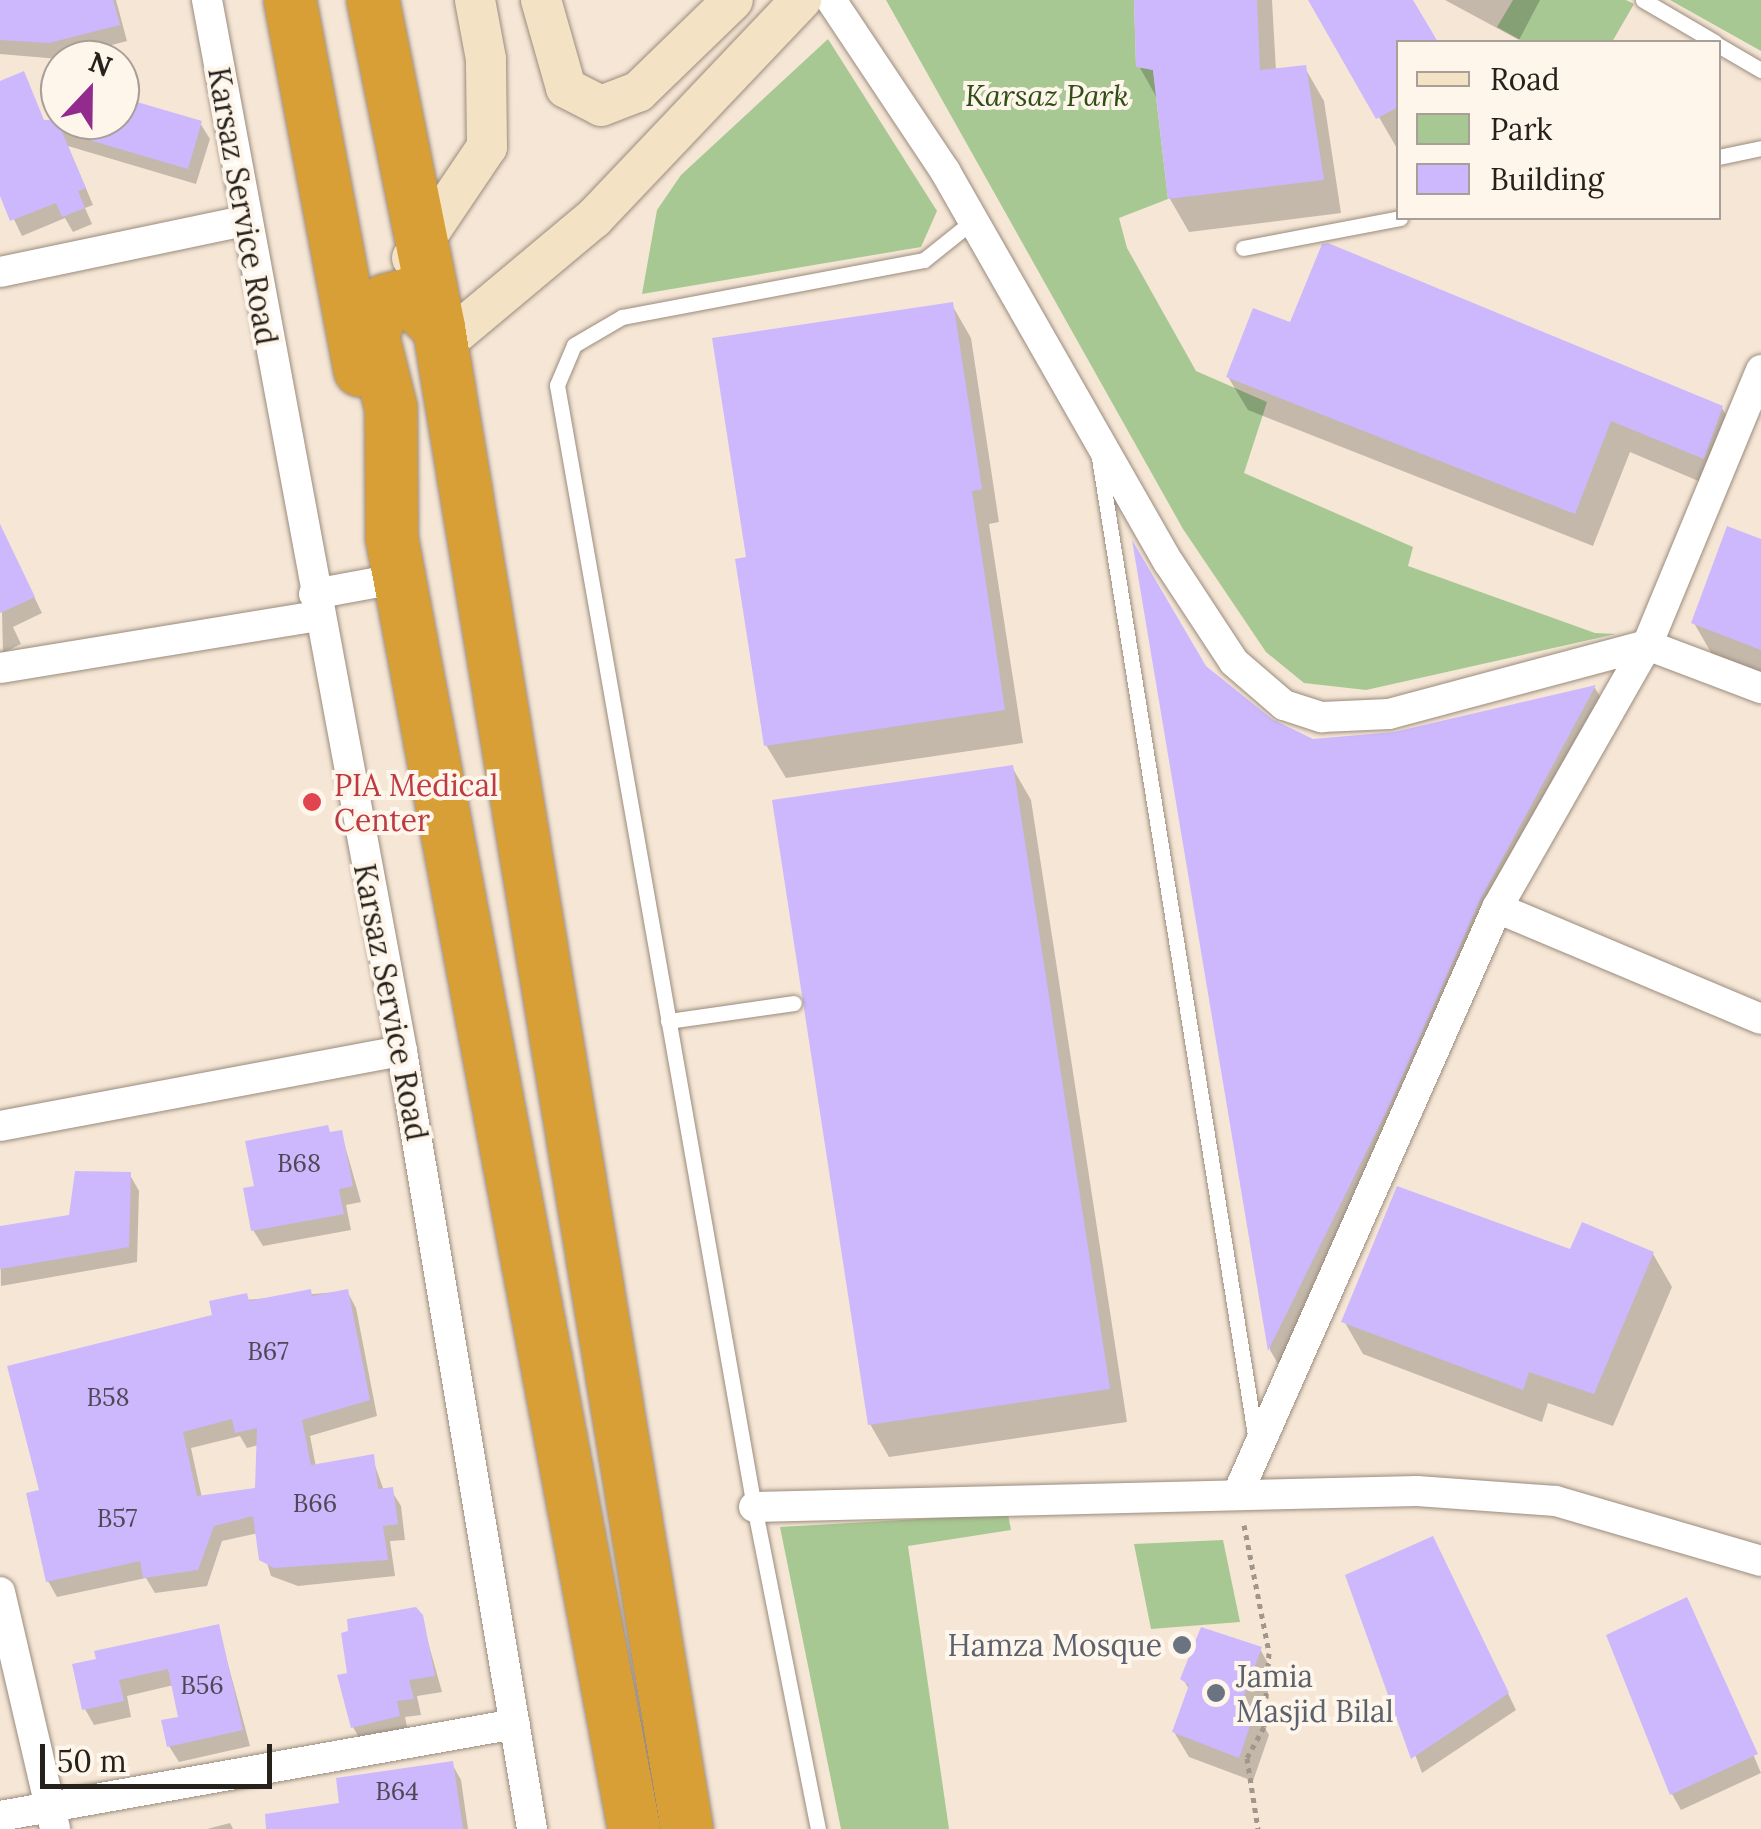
<!DOCTYPE html>
<style>
body{margin:0}
#map{position:relative;width:1761px;height:1829px;overflow:hidden;background:#f6e6d6;font-family:Lora,serif}
div>[style]{position:absolute}
[style*='--x']{left:calc(var(--x)*1px);top:calc(var(--y)*1px);width:calc(var(--w)*1px);rotate:calc(var(--a)*1deg)}
.green>*{inset:0;background:#a7c892}
.shadow>*{inset:0;background:#0003}
.building>*{inset:0;background:#cdb8fd}
.path>*{height:5px;margin-top:-2.5px;transform-origin:0;background:repeating-linear-gradient(90deg,#a1968a 0 5px,transparent 0 10px)}
.roads{filter:drop-shadow(0 0 2px #9a8c7d) drop-shadow(0 0 2px #9a8c7d)}
.lane>*{height:15px;margin:-7.5px;padding:0 7.5px;transform-origin:7.5px;border-radius:7.5px;background:#fff}
.street>*{height:30px;margin:-15px;padding:0 15px;transform-origin:15px;border-radius:15px;background:#fff}
.secondary>*{height:40px;margin:-20px;padding:0 20px;transform-origin:20px;border-radius:20px;background:#f3e2c3}
.highway>*{height:52px;margin:-26px;padding:0 26px;transform-origin:26px;border-radius:26px;background:#d89f37}
.dots>*{width:28px;height:28px;translate:-50% -50%;box-sizing:border-box;border:5px solid #fef5eb;border-radius:50%}
span{translate:-50% -50%;white-space:nowrap;text-align:center;line-height:1.15;-webkit-text-stroke:8px #fef5eb;paint-order:stroke}
.number-label{font-size:25px;color:#504754}
.number-label span{-webkit-text-stroke-width:0}
.park-label{font-size:30px;color:#2e4e15;font-style:italic}
.street-label{font-size:30px;color:#26211b}
.health-label{font-size:30px;color:#be3a42}
.left{translate:0 -50%;text-align:left}
.worship-label{font-size:30px;color:#5b616d}
.right{translate:-100% -50%;text-align:right}
.legend{position:absolute;left:1396px;top:40px;width:325px;height:180px;box-sizing:border-box;background:#fef5eb;border:2px solid #a8a098;margin:0;padding:12px 18px;list-style:none;font-size:30px;color:#26211b}
.legend li{display:flex;align-items:center;gap:20px;height:50px}
.legend b{width:50px;border:2px solid #a8a098}
.north{position:absolute;left:40px;top:40px;width:100px;height:100px;box-sizing:border-box;background:#fef5eb;border:2px solid #a8a098;border-radius:50%;rotate:22deg;font-size:28px;font-weight:700;line-height:40px;text-align:center;color:#26211b}
.north::after{content:'';display:block;margin:auto;width:35px;height:45px;background:#932b8f;clip-path:polygon(50% 0,100% 100%,50% 72%,0 100%)}
.scale{position:absolute;left:40px;top:1744px;width:232px;height:45px;box-sizing:border-box;border:5px solid #26211b;border-top:0;padding-left:12px;font-size:30px;line-height:35px;white-space:nowrap;color:#26211b;-webkit-text-stroke:8px #fef5eb;paint-order:stroke}
</style>
<div id="map">
<div class="green">
<i style="clip-path:polygon(886px 0,1134px 0,1136px 66px,1153px 70px,1168px 199px,1119px 218px,1127px 248px,1196px 371px,1267px 402px,1244px 473px,1413px 547px,1408px 566px,1595px 633px,1616px 634px,1366px 690px,1304px 683px,1266px 652px,1183px 529px)"></i>
<i style="clip-path:polygon(1513px 0,1626px 0,1634px 4px,1612px 42px,1524px 42px,1497px 27px)"></i>
<i style="clip-path:polygon(1670px 0,1761px 0,1761px 51px)"></i>
<i style="clip-path:polygon(828px 39px,937px 211px,921px 247px,642px 294px,657px 210px,681px 175px)"></i>
<i style="clip-path:polygon(1008px 1514px,1011px 1530px,908px 1546px,949px 1829px,841px 1829px,780px 1527px)"></i>
<i style="clip-path:polygon(1223px 1540px,1240px 1622px,1151px 1629px,1134px 1544px)"></i>
</div>
<div class="shadow">
<i style="clip-path:polygon(0 0,116px 0,127px 41px,59px 59px,0 54px)"></i>
<i style="clip-path:polygon(1137px 0,1272px 0,1276px 71px,1305px 68px,1324px 101px,1341px 213px,1189px 232px,1170px 199px,1158px 100px,1139px 66px)"></i>
<i style="clip-path:polygon(1311px 0,1411px 0,1435px 42px,1398px 42px,1398px 150px)"></i>
<i style="clip-path:polygon(1445px 0,1540px 0,1519px 40px)"></i>
<i style="clip-path:polygon(23px 75px,55px 147px,63px 120px,120px 120px,120px 100px,200px 123px,210px 139px,196px 184px,68px 146px,93px 205px,85px 208px,92px 224px,73px 232px,65px 218px,22px 236px,0 190px,0 84px)"></i>
<i style="clip-path:polygon(952px 305px,971px 338px,999px 522px,989px 524px,1023px 743px,786px 778px,766px 745px,748px 559px)"></i>
<i style="clip-path:polygon(1291px 325px,1722px 408px,1741px 441px,1722px 491px,1630px 452px,1593px 546px,1248px 410px,1228px 377px)"></i>
<i style="clip-path:polygon(0 527px,42px 613px,13px 627px,21px 644px,3px 653px)"></i>
<i style="clip-path:polygon(1761px 542px,1761px 674px,1713px 656px,1694px 623px)"></i>
<i style="clip-path:polygon(1137px 553px,1204px 668px,1270px 721px,1312px 742px,1391px 735px,1595px 688px,1614px 720px,1498px 934px,1288px 1381px,1270px 1350px)"></i>
<i style="clip-path:polygon(1012px 767px,1031px 800px,1127px 1422px,889px 1457px,870px 1424px)"></i>
<i style="clip-path:polygon(341px 1132px,361px 1202px,346px 1205px,351px 1230px,263px 1246px,253px 1230px,257px 1188px)"></i>
<i style="clip-path:polygon(130px 1175px,139px 1191px,137px 1262px,1px 1286px,0 1228px,71px 1218px)"></i>
<i style="clip-path:polygon(1571px 1252px,1653px 1254px,1672px 1287px,1613px 1426px,1548px 1403px,1542px 1422px,1363px 1354px,1344px 1321px)"></i>
<i style="clip-path:polygon(evenodd,347px 1291px,356px 1308px,377px 1416px,310px 1436px,316px 1467px,372px 1457px,384px 1491px,391px 1490px,401px 1506px,405px 1540px,390px 1541px,395px 1576px,298px 1586px,271px 1576px,258px 1533px,222px 1541px,207px 1586px,155px 1593px,146px 1578px,57px 1597px,48px 1581px,42px 1492px,215px 1317px,212px 1303px,347px 1291px,240px 1436px,247px 1448px,259px 1445px,258px 1491px,202px 1498px,191px 1448px,240px 1436px)"></i>
<i style="clip-path:polygon(1441px 1555px,1516px 1710px,1422px 1773px,1348px 1577px)"></i>
<i style="clip-path:polygon(421px 1617px,442px 1692px,417px 1696px,421px 1715px,405px 1717px,408px 1732px,362px 1743px,353px 1727px,350px 1675px)"></i>
<i style="clip-path:polygon(1695px 1617px,1761px 1773px,1681px 1810px,1672px 1794px)"></i>
<i style="clip-path:polygon(218px 1627px,250px 1746px,179px 1762px,169px 1746px,181px 1719px,174px 1685px,127px 1696px,131px 1717px,94px 1725px,85px 1709px,99px 1661px)"></i>
<i style="clip-path:polygon(1260px 1649px,1274px 1674px,1259px 1718px,1269px 1735px,1253px 1781px,1189px 1757px,1174px 1732px,1190px 1691px,1183px 1679px)"></i>
<i style="clip-path:polygon(452px 1764px,461px 1780px,468px 1829px,305px 1829px,342px 1805px)"></i>
<i style="clip-path:polygon(230px 1823px,233px 1829px,207px 1829px)"></i>
</div>
<div class="building">
<i style="clip-path:polygon(0 0,113px 0,120px 25px,49px 43px,0 40px)"></i>
<i style="clip-path:polygon(1134px 0,1257px 0,1260px 70px,1306px 65px,1324px 180px,1168px 199px,1153px 70px,1136px 67px)"></i>
<i style="clip-path:polygon(1308px 0,1413px 0,1438px 42px,1398px 42px,1398px 107px,1376px 119px)"></i>
<i style="clip-path:polygon(24px 71px,44px 120px,120px 120px,120px 97px,202px 121px,188px 169px,62px 132px,86px 188px,78px 191px,85px 208px,62px 217px,56px 203px,10px 221px,0 196px,0 81px)"></i>
<i style="clip-path:polygon(1328px 243px,1723px 406px,1704px 459px,1611px 421px,1575px 514px,1226px 377px,1253px 308px,1290px 322px,1322px 244px)"></i>
<i style="clip-path:polygon(953px 302px,982px 489px,972px 491px,1005px 710px,764px 746px,735px 559px,746px 557px,712px 338px)"></i>
<i style="clip-path:polygon(0 524px,35px 597px,0 613px)"></i>
<i style="clip-path:polygon(1727px 526px,1761px 539px,1761px 650px,1691px 623px)"></i>
<i style="clip-path:polygon(1132px 540px,1206px 666px,1272px 719px,1313px 739px,1394px 732px,1596px 685px,1480px 900px,1391px 1102px,1268px 1351px)"></i>
<i style="clip-path:polygon(1013px 765px,1110px 1389px,868px 1425px,772px 800px)"></i>
<i style="clip-path:polygon(328px 1125px,330px 1132px,342px 1130px,353px 1186px,339px 1189px,344px 1214px,251px 1231px,243px 1188px,254px 1186px,245px 1141px)"></i>
<i style="clip-path:polygon(75px 1171px,131px 1172px,129px 1247px,0 1269px,0 1226px,69px 1215px)"></i>
<i style="clip-path:polygon(1397px 1186px,1570px 1249px,1582px 1222px,1654px 1252px,1594px 1394px,1529px 1372px,1523px 1390px,1341px 1322px)"></i>
<i style="clip-path:polygon(evenodd,311px 1289px,312px 1296px,348px 1289px,370px 1400px,302px 1420px,311px 1465px,374px 1454px,378px 1489px,393px 1487px,398px 1524px,383px 1526px,388px 1560px,274px 1568px,259px 1560px,253px 1516px,214px 1526px,198px 1570px,143px 1578px,140px 1561px,46px 1582px,26px 1493px,39px 1490px,7px 1366px,212px 1315px,209px 1301px,247px 1293px,249px 1301px,311px 1289px,232px 1419px,235px 1433px,257px 1428px,255px 1488px,197px 1496px,183px 1432px,232px 1419px)"></i>
<i style="clip-path:polygon(1433px 1536px,1509px 1693px,1411px 1759px,1345px 1575px)"></i>
<i style="clip-path:polygon(1687px 1597px,1758px 1754px,1670px 1795px,1606px 1635px)"></i>
<i style="clip-path:polygon(416px 1607px,423px 1615px,435px 1676px,409px 1680px,414px 1699px,397px 1701px,400px 1716px,351px 1728px,337px 1675px,347px 1673px,341px 1633px,348px 1631px,347px 1619px)"></i>
<i style="clip-path:polygon(219px 1624px,243px 1730px,167px 1747px,161px 1720px,178px 1717px,168px 1669px,119px 1680px,124px 1701px,82px 1710px,72px 1664px,96px 1659px,94px 1651px)"></i>
<i style="clip-path:polygon(1201px 1627px,1262px 1647px,1242px 1701px,1256px 1708px,1239px 1758px,1172px 1732px,1189px 1685px,1180px 1679px)"></i>
<i style="clip-path:polygon(453px 1761px,463px 1829px,266px 1829px,265px 1814px,339px 1803px,336px 1778px)"></i>
</div>
<div class="path">
<i style="--x:1244;--y:1525;--w:130;--a:78.9"></i>
<i style="--x:1269;--y:1653;--w:74;--a:93.9"></i>
<i style="--x:1264;--y:1727;--w:35;--a:119"></i>
<i style="--x:1247;--y:1758;--w:72;--a:81.2"></i>
</div>
<div class="roads">
<div class="lane">
<i style="--x:1643;--y:0;--w:83;--a:30.3"></i>
<i style="--x:1718;--y:45;--w:50;--a:30.2"></i>
<i style="--x:1718;--y:157;--w:44;--a:-11.8"></i>
<i style="--x:1243;--y:248;--w:160;--a:-10.8"></i>
<i style="--x:1099;--y:458;--w:996;--a:80.93"></i>
<i style="--x:668;--y:1021;--w:127;--a:-8.1"></i>
<i style="--x:818;--y:1829;--w:328;--a:-101.2"></i>
<i style="--x:754;--y:1507;--w:1139;--a:-99.96"></i>
<i style="--x:557;--y:385;--w:43;--a:-67"></i>
<i style="--x:574;--y:345;--w:56;--a:-30.3"></i>
<i style="--x:622;--y:317;--w:307;--a:-10.7"></i>
<i style="--x:924;--y:260;--w:64;--a:-38.7"></i>
</div>
<div class="street">
<i style="--x:207;--y:0;--w:1069;--a:79.49"></i>
<i style="--x:402;--y:1051;--w:789;--a:80.51"></i>
<i style="--x:831;--y:0;--w:206;--a:56.3"></i>
<i style="--x:945;--y:171;--w:451;--a:60.3"></i>
<i style="--x:1169;--y:563;--w:118;--a:56.7"></i>
<i style="--x:1234;--y:662;--w:66;--a:40.7"></i>
<i style="--x:1284;--y:705;--w:40;--a:18"></i>
<i style="--x:1322;--y:717;--w:67;--a:-2.6"></i>
<i style="--x:1389;--y:714;--w:267;--a:-15"></i>
<i style="--x:1647;--y:645;--w:122;--a:20.7"></i>
<i style="--x:0;--y:272;--w:249;--a:-11.8"></i>
<i style="--x:1761;--y:370;--w:298;--a:112.5"></i>
<i style="--x:1647;--y:645;--w:303;--a:119.7"></i>
<i style="--x:1497;--y:908;--w:286;--a:22.8"></i>
<i style="--x:314;--y:594;--w:87;--a:-10.5"></i>
<i style="--x:0;--y:668;--w:320;--a:-9.3"></i>
<i style="--x:0;--y:1126;--w:409;--a:-10.6"></i>
<i style="--x:1238;--y:1493;--w:640;--a:-66.12"></i>
<i style="--x:754;--y:1507;--w:663;--a:-1.38"></i>
<i style="--x:1417;--y:1491;--w:139;--a:4.1"></i>
<i style="--x:1556;--y:1501;--w:214;--a:16.3"></i>
<i style="--x:0;--y:1592;--w:243;--a:76.9"></i>
<i style="--x:0;--y:1816;--w:523;--a:-10.13"></i>
</div>
<div class="secondary">
<i style="--x:541;--y:0;--w:91;--a:74.1"></i>
<i style="--x:566;--y:88;--w:39;--a:27"></i>
<i style="--x:601;--y:106;--w:40;--a:-21"></i>
<i style="--x:638;--y:92;--w:132;--a:-44.1"></i>
<i style="--x:412;--y:258;--w:134;--a:-56"></i>
<i style="--x:487;--y:147;--w:88;--a:-90.7"></i>
<i style="--x:486;--y:59;--w:60;--a:-100.6"></i>
<i style="--x:442;--y:345;--w:198;--a:-39.9"></i>
<i style="--x:594;--y:218;--w:301;--a:-46.5"></i>
</div>
<div class="highway">
<i style="--x:290;--y:0;--w:377;--a:79.3"></i>
<i style="--x:373;--y:0;--w:335;--a:78.6"></i>
<i style="--x:439;--y:328;--w:1521;--a:80.62"></i>
<i style="--x:439;--y:328;--w:47;--a:-135.9"></i>
<i style="--x:405;--y:295;--w:20;--a:165"></i>
<i style="--x:386;--y:300;--w:38;--a:110"></i>
<i style="--x:373;--y:336;--w:74;--a:76"></i>
<i style="--x:391;--y:408;--w:131;--a:89.6"></i>
<i style="--x:392;--y:539;--w:1313;--a:79.37"></i>
</div>
</div>
<div class="dots">
<i style="left:312px;top:802px;background:#e0444e"></i>
<i style="left:1182px;top:1645px;background:#6b7280"></i>
<i style="left:1216px;top:1693px;background:#6b7280"></i>
</div>
<div class="number-label">
<span style="left:299px;top:1163px">B68</span>
<span style="left:268px;top:1351px">B67</span>
<span style="left:108px;top:1397px">B58</span>
<span style="left:315px;top:1503px">B66</span>
<span style="left:117px;top:1518px">B57</span>
<span style="left:202px;top:1685px">B56</span>
<span style="left:397px;top:1791px">B64</span>
</div>
<div class="park-label">
<span style="left:1047px;top:95px">Karsaz Park</span>
</div>
<div class="street-label">
<span style="left:243px;top:206px;rotate:80deg">Karsaz Service Road</span>
<span style="left:391px;top:1002px;rotate:79deg">Karsaz Service Road</span>
</div>
<div class="health-label">
<span class="left" style="left:334px;top:802px">PIA Medical<br>Center</span>
</div>
<div class="worship-label">
<span class="right" style="left:1162px;top:1645px">Hamza Mosque</span>
<span class="left" style="left:1236px;top:1693px">Jamia<br>Masjid Bilal</span>
</div>
<ul class="legend">
<li><b style="height:12px;background:#f3e2c3"></b>Road</li>
<li><b style="height:28px;background:#a7c892"></b>Park</li>
<li><b style="height:28px;background:#cdb8fd"></b>Building</li>
</ul>
<div class="north">N</div>
<div class="scale">50 m</div>
</div>
